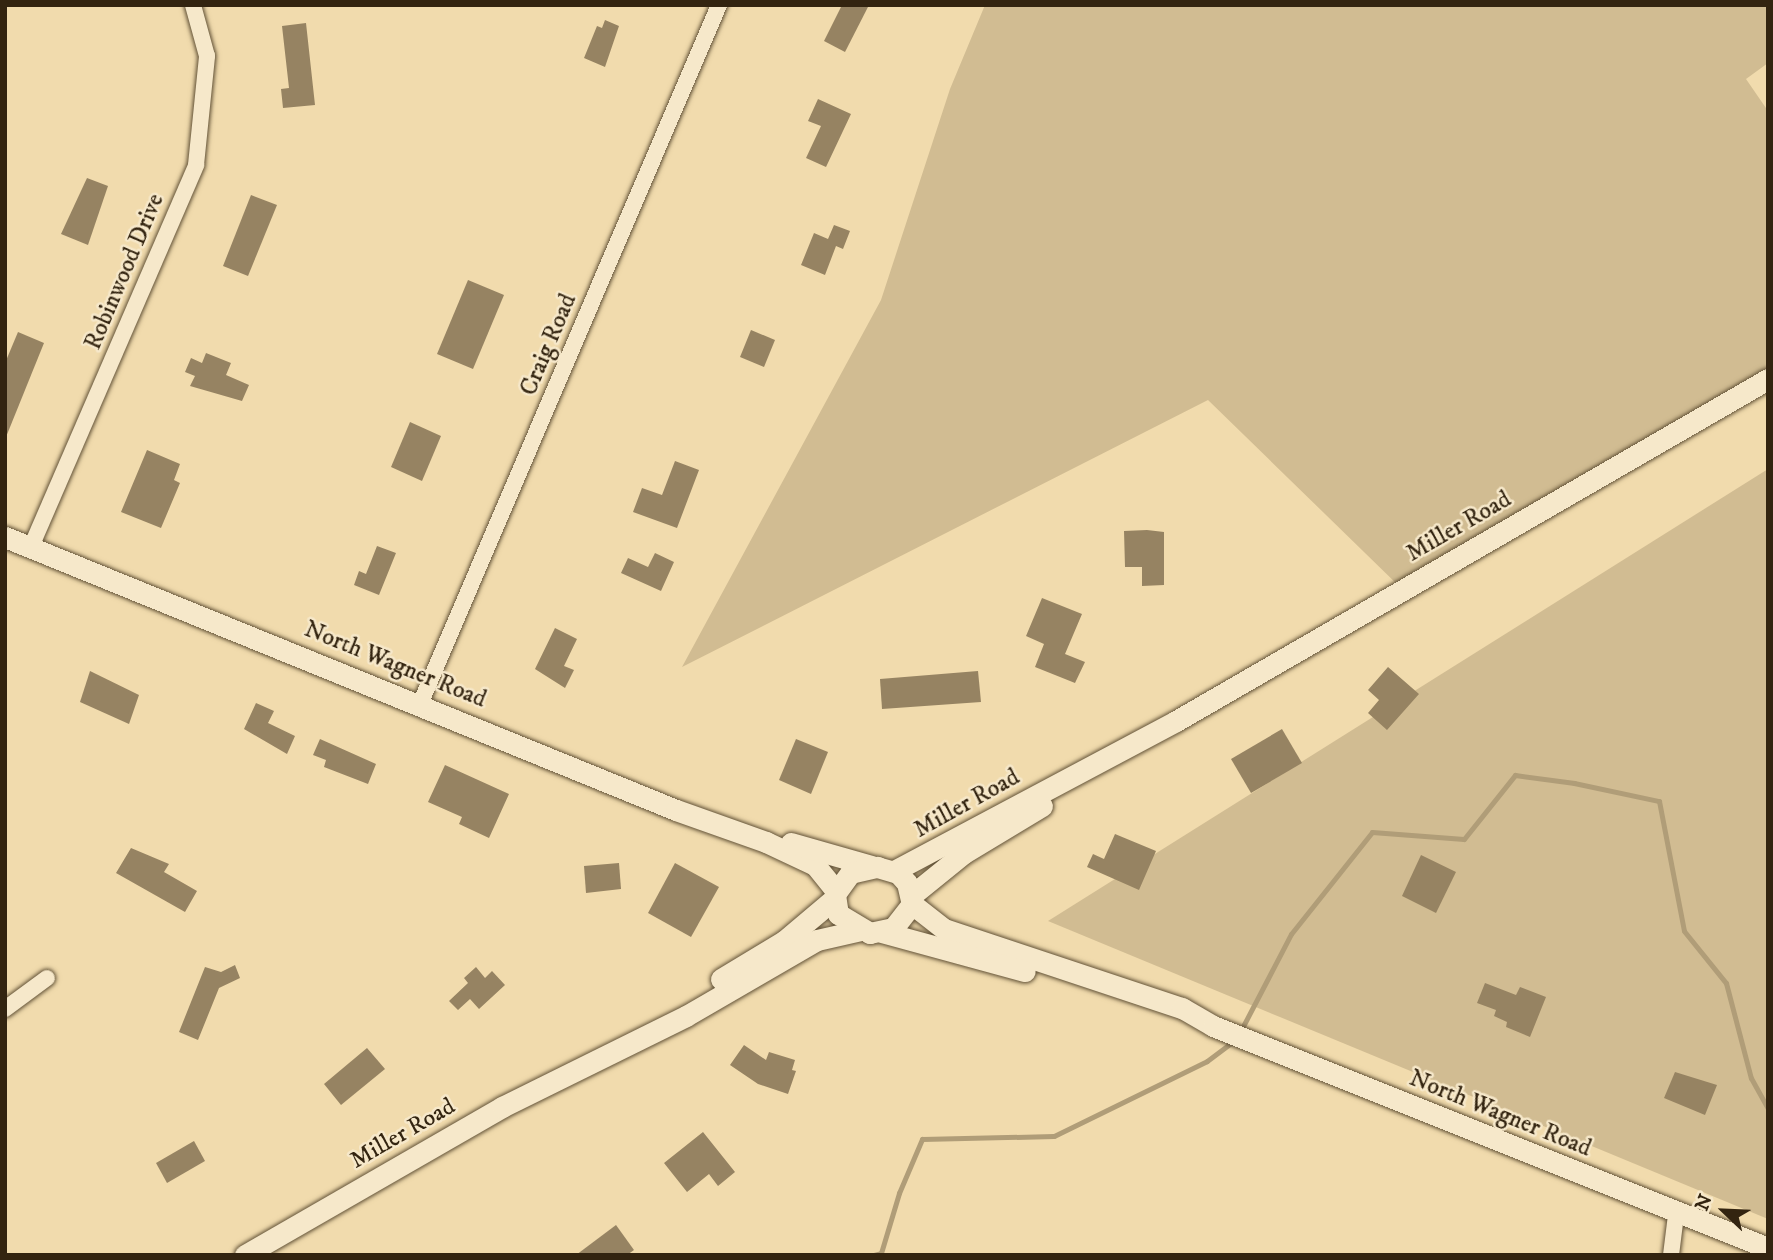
<!DOCTYPE html>
<style>
body{margin:0}
#map{position:relative;width:1773px;height:1260px;overflow:hidden;background:#f1dbad;font-family:"IM FELL DW Pica",serif}
div>[style]{position:absolute}
[style*='--x']{left:calc(var(--x)*1px);top:calc(var(--y)*1px);width:calc(var(--w)*1px);rotate:calc(var(--a)*1deg)}
.green>*{inset:0;background:#d1bc92}
.stream>*{height:5px;margin:-2.5px;padding:0 2.5px;transform-origin:2.5px;border-radius:2.5px;background:#b09d78}
.building>*{inset:0;background:#968362}
.roads{filter:drop-shadow(0 0 2px #625237) drop-shadow(0 0 2px #625237)}
.street>*{height:16px;margin:-8px;padding:0 8px;transform-origin:8px;border-radius:8px;background:#f6e8ca}
.secondary>*{height:21px;margin:-10.5px;padding:0 10.5px;transform-origin:10.5px;border-radius:10.5px;background:#f6e8ca}
span{translate:-50% -50%;white-space:nowrap;text-align:center;line-height:1.15;-webkit-text-stroke:5px #f6e8ca;paint-order:stroke}
.street-label{font-size:24px;color:#332410}
.frame{position:absolute;inset:0;border:7px solid #332410;pointer-events:none}
.north{position:absolute;left:1689px;top:1176px;width:70px;height:70px;-webkit-text-stroke:5px #f6e8ca;paint-order:stroke;rotate:293deg;font-size:19px;font-weight:700;line-height:28px;text-align:center;color:#332410}
.north::after{content:'';display:block;margin:auto;width:24px;height:32px;background:#332410;clip-path:polygon(50% 0,100% 100%,50% 72%,0 100%)}
</style>
<div id="map">
<div class="green">
<i style="clip-path:polygon(985px 5px,1768px 5px,1768px 63px,1746px 79px,1768px 111px,1768px 377px,1403px 590px,1208px 400px,682px 667px,881px 300px,950px 89px)"></i>
<i style="clip-path:polygon(1768px 469px,1768px 1219px,1048px 921px)"></i>
</div>
<div class="stream">
<i style="--x:1240;--y:1032;--w:110;--a:-62.5"></i>
<i style="--x:1291;--y:934;--w:130;--a:-51.5"></i>
<i style="--x:1372;--y:832;--w:92;--a:4.4"></i>
<i style="--x:1464;--y:839;--w:82;--a:-51.4"></i>
<i style="--x:1515;--y:775;--w:60;--a:7.7"></i>
<i style="--x:1574;--y:783;--w:87;--a:12"></i>
<i style="--x:1659;--y:801;--w:132;--a:79.1"></i>
<i style="--x:1684;--y:931;--w:67;--a:51.1"></i>
<i style="--x:1726;--y:983;--w:98;--a:75.3"></i>
<i style="--x:1751;--y:1078;--w:35;--a:61"></i>
<i style="--x:874;--y:1255;--w:7;--a:-16"></i>
<i style="--x:881;--y:1253;--w:63;--a:-73.3"></i>
<i style="--x:899;--y:1193;--w:59;--a:-66.9"></i>
<i style="--x:922;--y:1139;--w:132;--a:-1.3"></i>
<i style="--x:1054;--y:1136;--w:170;--a:-26.1"></i>
<i style="--x:1207;--y:1061;--w:35;--a:-37"></i>
</div>
<div class="building">
<i style="clip-path:polygon(842px 5px,869px 5px,845px 52px,824px 41px)"></i>
<i style="clip-path:polygon(605px 20px,619px 26px,605px 67px,584px 58px,597px 26px,602px 28px)"></i>
<i style="clip-path:polygon(306px 23px,315px 105px,283px 108px,281px 89px,289px 88px,282px 26px)"></i>
<i style="clip-path:polygon(818px 99px,851px 114px,826px 167px,806px 158px,821px 126px,808px 121px)"></i>
<i style="clip-path:polygon(87px 178px,108px 186px,88px 245px,61px 234px)"></i>
<i style="clip-path:polygon(251px 195px,277px 205px,248px 276px,223px 266px)"></i>
<i style="clip-path:polygon(834px 225px,850px 231px,843px 249px,836px 246px,825px 275px,801px 265px,814px 233px,828px 239px)"></i>
<i style="clip-path:polygon(468px 280px,504px 295px,473px 369px,437px 354px)"></i>
<i style="clip-path:polygon(751px 330px,775px 340px,764px 367px,740px 357px)"></i>
<i style="clip-path:polygon(18px 332px,44px 343px,6px 437px,5px 363px)"></i>
<i style="clip-path:polygon(206px 353px,231px 363px,226px 375px,249px 385px,242px 401px,190px 386px,195px 376px,185px 372px,191px 358px,202px 363px)"></i>
<i style="clip-path:polygon(410px 422px,441px 436px,422px 481px,391px 467px)"></i>
<i style="clip-path:polygon(147px 450px,180px 464px,174px 480px,180px 483px,161px 528px,121px 512px)"></i>
<i style="clip-path:polygon(675px 461px,699px 470px,677px 528px,633px 512px,642px 488px,662px 495px)"></i>
<i style="clip-path:polygon(1147px 530px,1164px 532px,1164px 585px,1142px 586px,1142px 567px,1125px 567px,1124px 531px)"></i>
<i style="clip-path:polygon(377px 546px,396px 553px,379px 595px,354px 585px,359px 571px,366px 574px)"></i>
<i style="clip-path:polygon(655px 553px,674px 562px,661px 591px,621px 573px,628px 558px,648px 567px)"></i>
<i style="clip-path:polygon(1042px 598px,1082px 614px,1065px 654px,1085px 662px,1075px 683px,1035px 667px,1044px 644px,1026px 636px)"></i>
<i style="clip-path:polygon(555px 628px,577px 639px,564px 666px,574px 670px,565px 688px,535px 669px)"></i>
<i style="clip-path:polygon(1388px 667px,1419px 694px,1387px 730px,1368px 713px,1379px 700px,1368px 690px)"></i>
<i style="clip-path:polygon(90px 671px,139px 695px,129px 724px,80px 702px)"></i>
<i style="clip-path:polygon(978px 671px,981px 702px,882px 709px,880px 679px)"></i>
<i style="clip-path:polygon(256px 703px,274px 711px,268px 723px,295px 736px,287px 754px,244px 729px)"></i>
<i style="clip-path:polygon(1282px 729px,1302px 763px,1251px 793px,1231px 759px)"></i>
<i style="clip-path:polygon(320px 739px,376px 764px,368px 784px,324px 767px,326px 760px,313px 755px)"></i>
<i style="clip-path:polygon(796px 739px,828px 752px,811px 794px,779px 780px)"></i>
<i style="clip-path:polygon(445px 765px,509px 794px,489px 838px,459px 824px,462px 817px,428px 802px)"></i>
<i style="clip-path:polygon(1115px 834px,1156px 851px,1139px 890px,1087px 867px,1093px 854px,1104px 859px)"></i>
<i style="clip-path:polygon(131px 848px,169px 864px,164px 872px,197px 891px,185px 912px,116px 873px)"></i>
<i style="clip-path:polygon(1421px 855px,1456px 872px,1436px 913px,1402px 896px)"></i>
<i style="clip-path:polygon(619px 863px,621px 889px,586px 893px,584px 866px)"></i>
<i style="clip-path:polygon(675px 863px,719px 887px,691px 937px,648px 913px)"></i>
<i style="clip-path:polygon(235px 965px,240px 978px,219px 988px,198px 1040px,179px 1032px,205px 967px,221px 972px)"></i>
<i style="clip-path:polygon(476px 967px,485px 978px,492px 971px,505px 985px,479px 1009px,470px 999px,458px 1010px,449px 1001px,468px 983px,464px 978px)"></i>
<i style="clip-path:polygon(1485px 983px,1516px 995px,1520px 987px,1546px 997px,1530px 1037px,1506px 1027px,1507px 1022px,1494px 1016px,1496px 1010px,1477px 1003px)"></i>
<i style="clip-path:polygon(744px 1045px,766px 1060px,769px 1052px,795px 1060px,792px 1070px,796px 1071px,788px 1094px,758px 1084px,730px 1065px)"></i>
<i style="clip-path:polygon(367px 1048px,385px 1069px,341px 1105px,324px 1084px)"></i>
<i style="clip-path:polygon(1675px 1072px,1717px 1085px,1705px 1115px,1664px 1098px)"></i>
<i style="clip-path:polygon(703px 1132px,735px 1172px,718px 1186px,709px 1174px,687px 1192px,664px 1163px)"></i>
<i style="clip-path:polygon(194px 1141px,205px 1161px,167px 1183px,156px 1163px)"></i>
<i style="clip-path:polygon(616px 1225px,634px 1250px,627px 1255px,576px 1255px)"></i>
</div>
<div class="roads">
<div class="street">
<i style="--x:31;--y:547;--w:416;--a:-66.6"></i>
<i style="--x:196;--y:165;--w:110;--a:-84.2"></i>
<i style="--x:207;--y:56;--w:53;--a:-105.4"></i>
<i style="--x:421;--y:702;--w:758;--a:-66.85"></i>
<i style="--x:5;--y:1009;--w:52;--a:-36.4"></i>
<i style="--x:1671;--y:1255;--w:40;--a:-82.9"></i>
</div>
<div class="secondary">
<i style="--x:5;--y:537;--w:724;--a:22.14"></i>
<i style="--x:676;--y:810;--w:96;--a:19.6"></i>
<i style="--x:766;--y:842;--w:54;--a:25.1"></i>
<i style="--x:815;--y:865;--w:33;--a:51"></i>
<i style="--x:791;--y:843;--w:84;--a:15.9"></i>
<i style="--x:877;--y:867;--w:22;--a:16"></i>
<i style="--x:898;--y:873;--w:13;--a:48"></i>
<i style="--x:907;--y:883;--w:22;--a:77"></i>
<i style="--x:912;--y:904;--w:31;--a:128"></i>
<i style="--x:893;--y:928;--w:24;--a:168"></i>
<i style="--x:870;--y:933;--w:37;--a:-149"></i>
<i style="--x:838;--y:914;--w:20;--a:-99"></i>
<i style="--x:835;--y:894;--w:26;--a:-54"></i>
<i style="--x:850;--y:873;--w:28;--a:-13"></i>
<i style="--x:894;--y:871;--w:319;--a:-28"></i>
<i style="--x:1176;--y:721;--w:684;--a:-30.02"></i>
<i style="--x:912;--y:895;--w:67;--a:-38.9"></i>
<i style="--x:964;--y:853;--w:91;--a:-31.1"></i>
<i style="--x:912;--y:904;--w:41;--a:38"></i>
<i style="--x:944;--y:929;--w:251;--a:18.4"></i>
<i style="--x:1182;--y:1008;--w:36;--a:30"></i>
<i style="--x:1213;--y:1026;--w:598;--a:21.8"></i>
<i style="--x:882;--y:932;--w:148;--a:15.3"></i>
<i style="--x:721;--y:979;--w:74;--a:-31.1"></i>
<i style="--x:784;--y:941;--w:67;--a:-40.1"></i>
<i style="--x:245;--y:1255;--w:297;--a:-29.9"></i>
<i style="--x:502;--y:1107;--w:205;--a:-26.3"></i>
<i style="--x:686;--y:1016;--w:151;--a:-30.1"></i>
<i style="--x:817;--y:940;--w:45;--a:-12.8"></i>
</div>
</div>
<div class="street-label">
<span style="left:125px;top:272px;rotate:-67deg">Robinwood Drive</span>
<span style="left:549px;top:345px;rotate:-67deg">Craig Road</span>
<span style="left:1459px;top:527px;rotate:-30deg">Miller Road</span>
<span style="left:395px;top:665px;rotate:22deg">North Wagner Road</span>
<span style="left:967px;top:804px;rotate:-29deg">Miller Road</span>
<span style="left:1500px;top:1114px;rotate:22deg">North Wagner Road</span>
<span style="left:403px;top:1134px;rotate:-30deg">Miller Road</span>
</div>
<div class="frame"></div>
<div class="north">N</div>
</div>
